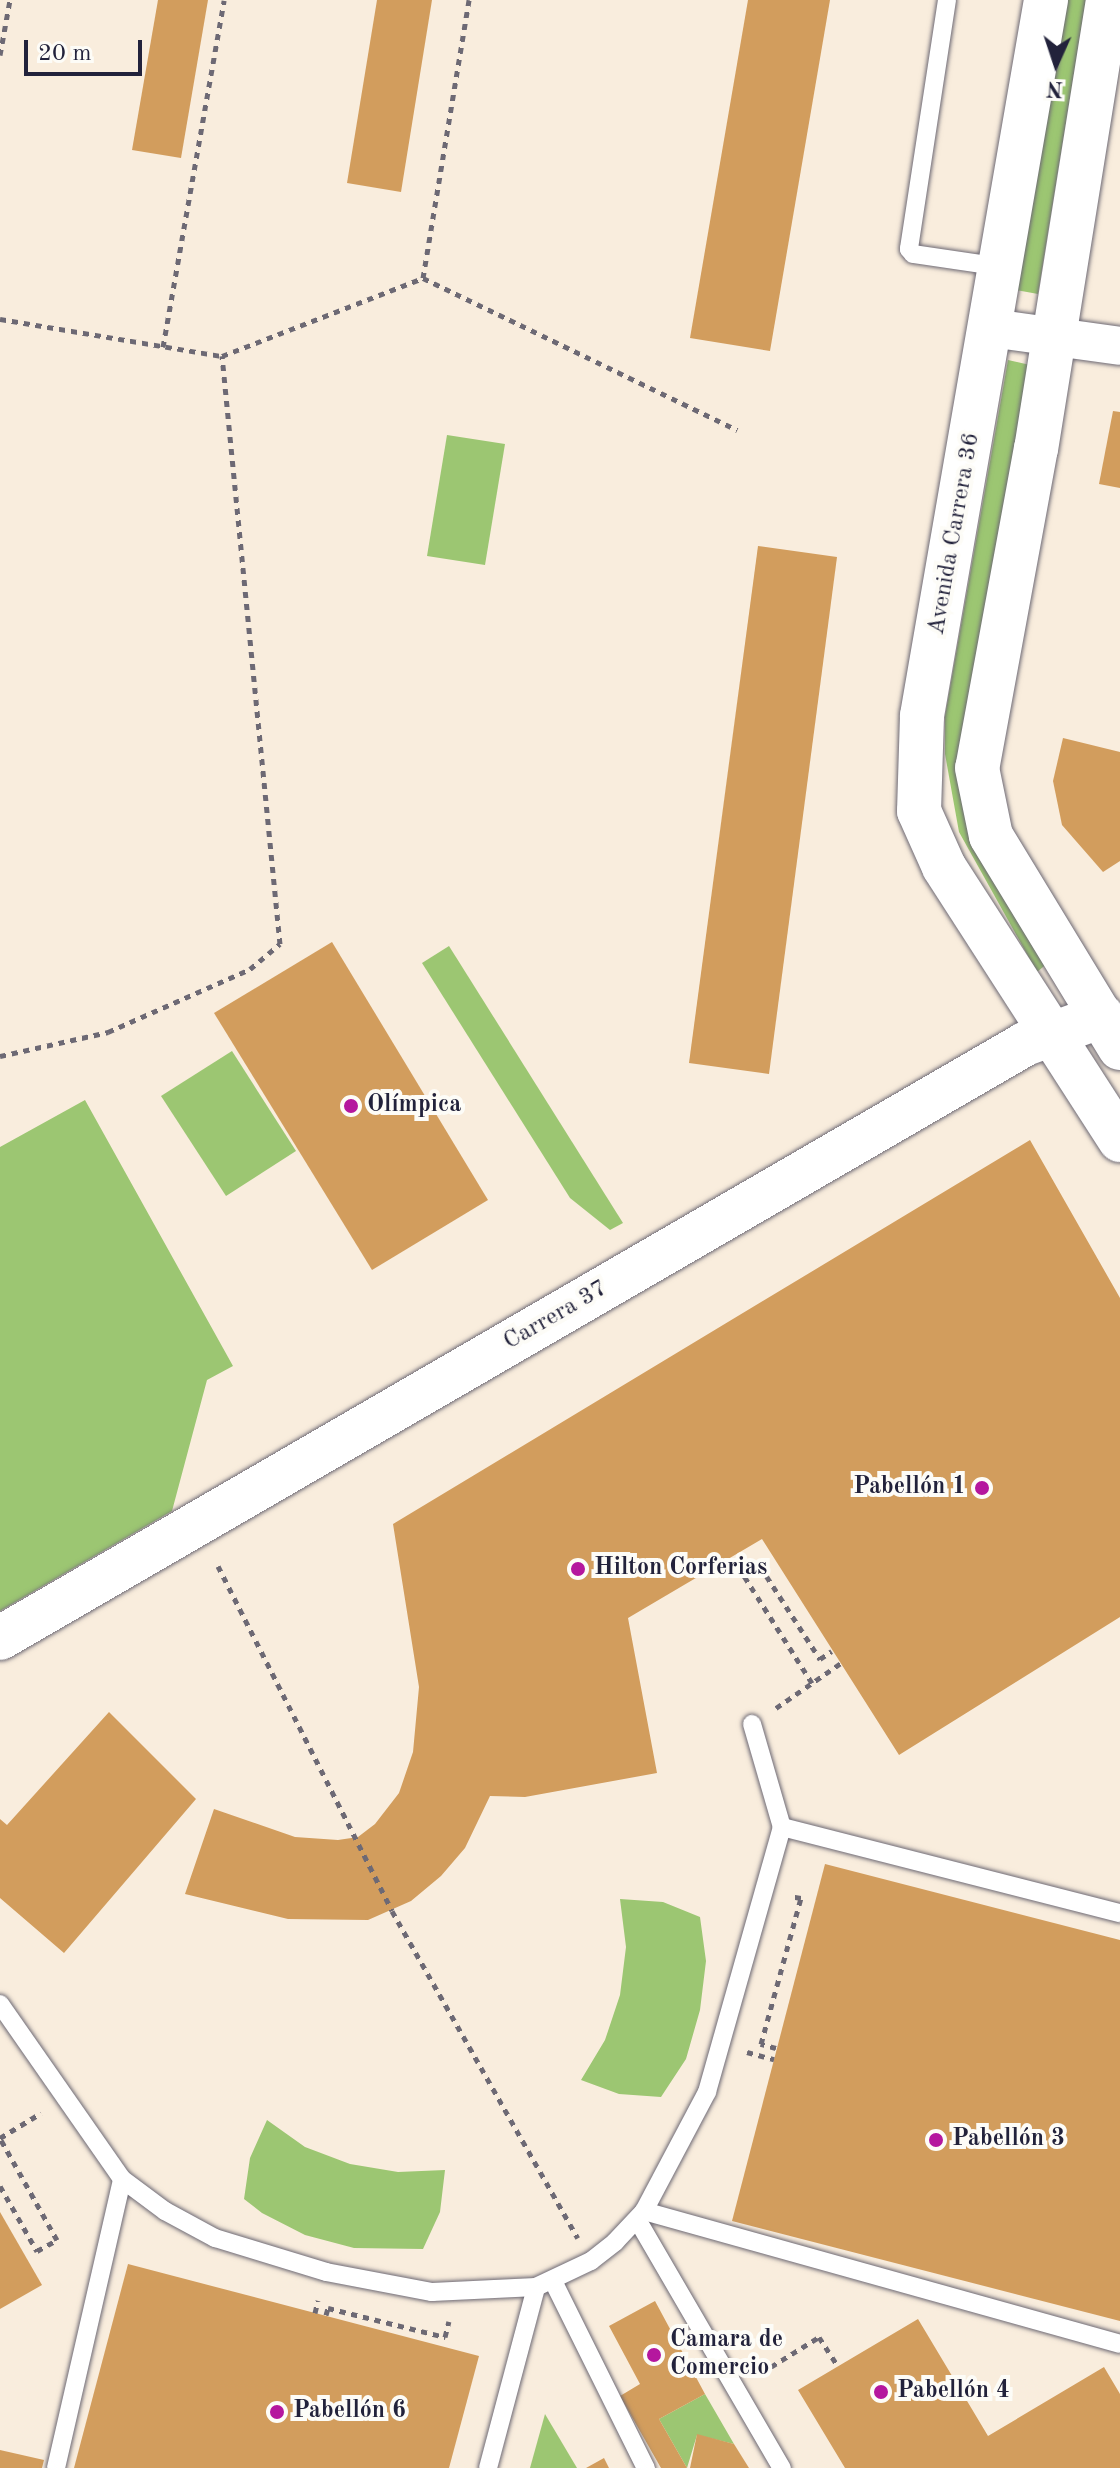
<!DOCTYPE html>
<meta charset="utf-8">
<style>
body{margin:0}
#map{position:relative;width:1120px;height:2468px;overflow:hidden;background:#f9eddd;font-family:"Old Standard TT",serif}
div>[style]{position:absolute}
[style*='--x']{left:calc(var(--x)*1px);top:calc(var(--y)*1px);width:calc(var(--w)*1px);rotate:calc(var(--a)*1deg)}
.green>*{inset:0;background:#9cc672}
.building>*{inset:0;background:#d29d5d}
.path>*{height:5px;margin-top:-2.5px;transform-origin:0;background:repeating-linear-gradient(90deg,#6d6974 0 6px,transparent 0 12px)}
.roads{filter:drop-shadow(0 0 2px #6d6974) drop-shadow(0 0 2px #6d6974)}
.service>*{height:18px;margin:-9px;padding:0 9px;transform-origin:9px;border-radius:9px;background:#fff}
.minor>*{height:38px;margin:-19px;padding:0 19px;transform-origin:19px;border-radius:19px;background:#fff}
.tertiary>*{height:44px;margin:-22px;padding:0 22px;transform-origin:22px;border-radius:22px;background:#fff}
.secondary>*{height:44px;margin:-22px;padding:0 22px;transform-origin:22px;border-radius:22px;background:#fff}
.dots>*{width:22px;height:22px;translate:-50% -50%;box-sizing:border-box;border:4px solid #fdfcf7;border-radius:50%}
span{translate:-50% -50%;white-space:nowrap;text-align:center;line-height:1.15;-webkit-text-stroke:8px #fdfcf7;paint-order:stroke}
.street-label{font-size:24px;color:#22223b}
.poi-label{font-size:24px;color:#22223b;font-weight:700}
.left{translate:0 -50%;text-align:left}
.right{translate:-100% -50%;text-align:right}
.north{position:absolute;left:1016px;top:24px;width:80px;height:80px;-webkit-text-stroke:6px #fdfcf7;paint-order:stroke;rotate:183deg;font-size:22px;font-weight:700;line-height:32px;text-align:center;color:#22223b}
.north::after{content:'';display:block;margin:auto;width:28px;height:36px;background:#22223b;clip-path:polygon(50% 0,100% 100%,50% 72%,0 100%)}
.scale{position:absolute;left:24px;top:40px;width:118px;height:36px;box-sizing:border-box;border:4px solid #22223b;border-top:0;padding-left:10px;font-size:24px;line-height:28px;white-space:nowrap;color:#22223b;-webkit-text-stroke:6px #fdfcf7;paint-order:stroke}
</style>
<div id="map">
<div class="green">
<i style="clip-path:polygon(1064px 0,1086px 0,1038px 294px,1016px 290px)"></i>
<i style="clip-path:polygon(1008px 360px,1030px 365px,968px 706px,1049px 962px,1037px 972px,959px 832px,945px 754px,945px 716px)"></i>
<i style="clip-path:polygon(447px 435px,505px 444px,485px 565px,427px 556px)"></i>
<i style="clip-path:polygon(449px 946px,623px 1223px,610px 1230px,570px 1198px,422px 963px)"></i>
<i style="clip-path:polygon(232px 1051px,296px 1151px,226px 1196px,161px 1096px)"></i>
<i style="clip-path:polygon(85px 1100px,233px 1366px,207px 1380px,172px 1511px,0 1611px,0 1147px)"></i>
<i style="clip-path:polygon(620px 1899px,663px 1902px,700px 1917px,706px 1961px,700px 2010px,686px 2059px,661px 2097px,619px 2094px,581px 2080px,605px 2040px,620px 1995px,626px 1947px)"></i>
<i style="clip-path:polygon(267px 2120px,305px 2147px,350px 2164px,398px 2172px,445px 2170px,440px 2212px,423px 2249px,354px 2248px,305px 2235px,262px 2213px,244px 2199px,250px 2158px)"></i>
<i style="clip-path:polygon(705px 2394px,734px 2444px,697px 2435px,687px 2468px,659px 2419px)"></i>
<i style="clip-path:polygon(545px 2414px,577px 2468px,530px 2468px)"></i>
</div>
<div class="building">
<i style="clip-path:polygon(158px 0,208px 0,181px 158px,132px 150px)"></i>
<i style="clip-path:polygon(377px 0,432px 0,401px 192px,347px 183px)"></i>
<i style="clip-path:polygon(748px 0,830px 0,770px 351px,690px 338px)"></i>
<i style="clip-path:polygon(1113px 411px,1120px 412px,1120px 488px,1099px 484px)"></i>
<i style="clip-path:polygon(758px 546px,837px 557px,769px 1074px,689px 1063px)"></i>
<i style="clip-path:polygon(1063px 738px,1120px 752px,1120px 861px,1103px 872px,1062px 825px,1053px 781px)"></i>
<i style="clip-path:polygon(332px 942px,488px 1200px,372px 1270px,214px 1013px)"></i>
<i style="clip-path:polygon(1030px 1140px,1120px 1298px,1120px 1617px,899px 1755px,762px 1539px,628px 1618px,657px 1773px,525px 1797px,490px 1796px,465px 1848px,441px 1876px,411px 1901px,368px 1920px,288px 1919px,185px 1894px,214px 1809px,295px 1837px,338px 1840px,358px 1837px,375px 1824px,399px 1793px,413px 1752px,419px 1687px,393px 1524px)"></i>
<i style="clip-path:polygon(109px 1712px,196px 1799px,64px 1953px,0 1898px,0 1819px,7px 1825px)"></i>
<i style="clip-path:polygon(825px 1864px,1120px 1940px,1120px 2321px,732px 2221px)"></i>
<i style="clip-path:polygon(0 2212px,42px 2285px,0 2309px)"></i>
<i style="clip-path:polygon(128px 2264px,479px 2356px,449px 2468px,74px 2468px)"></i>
<i style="clip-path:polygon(655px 2301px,705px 2394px,659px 2419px,687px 2468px,661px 2468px,620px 2396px,640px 2384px,609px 2326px)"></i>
<i style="clip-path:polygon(918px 2319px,988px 2436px,1104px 2367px,1120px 2394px,1120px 2468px,845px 2468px,798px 2390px)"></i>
<i style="clip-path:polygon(697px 2434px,734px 2444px,749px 2468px,690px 2468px)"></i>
<i style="clip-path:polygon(0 2450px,44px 2460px,42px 2468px,0 2468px)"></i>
<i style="clip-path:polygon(604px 2458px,609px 2468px,586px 2468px)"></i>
</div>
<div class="path">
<i style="--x:0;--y:55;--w:56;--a:-79.7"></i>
<i style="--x:423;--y:278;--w:282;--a:-80.6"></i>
<i style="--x:0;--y:319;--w:225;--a:9.5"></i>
<i style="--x:222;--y:356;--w:216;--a:-21.2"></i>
<i style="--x:423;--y:278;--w:349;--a:25.8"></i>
<i style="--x:163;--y:347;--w:352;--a:-80"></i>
<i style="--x:0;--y:1056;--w:111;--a:-12.5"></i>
<i style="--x:108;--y:1032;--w:155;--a:-23.9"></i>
<i style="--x:250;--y:969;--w:39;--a:-40"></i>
<i style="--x:280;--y:944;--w:591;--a:-95.63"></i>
<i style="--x:218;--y:1566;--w:386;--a:63.2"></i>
<i style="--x:392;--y:1911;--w:376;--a:60.4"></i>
<i style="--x:812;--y:1683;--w:127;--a:-122.4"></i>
<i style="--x:744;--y:1576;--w:19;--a:-32"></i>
<i style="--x:760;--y:1566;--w:111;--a:57.2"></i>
<i style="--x:820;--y:1659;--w:14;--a:-34"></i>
<i style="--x:776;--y:1708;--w:79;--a:-34.7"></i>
<i style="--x:776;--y:2048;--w:16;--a:-165"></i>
<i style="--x:761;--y:2044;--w:151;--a:-74.7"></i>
<i style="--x:801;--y:1898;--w:11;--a:-170"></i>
<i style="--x:747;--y:2052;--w:28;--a:15"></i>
<i style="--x:0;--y:2138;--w:48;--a:-31.4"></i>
<i style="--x:0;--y:2186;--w:75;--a:60.4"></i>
<i style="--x:37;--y:2251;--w:23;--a:-29"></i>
<i style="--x:57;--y:2240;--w:117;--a:-119.2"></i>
<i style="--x:315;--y:2313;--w:13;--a:-77"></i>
<i style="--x:326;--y:2315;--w:7;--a:-74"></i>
<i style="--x:328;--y:2308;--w:121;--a:13.9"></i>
<i style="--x:445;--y:2337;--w:16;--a:-76"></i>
<i style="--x:761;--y:2373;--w:68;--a:-31.8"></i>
<i style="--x:819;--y:2337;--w:35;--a:57"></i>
</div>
<div class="roads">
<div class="service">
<i style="--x:947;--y:0;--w:252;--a:98.7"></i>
<i style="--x:909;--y:249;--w:6;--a:51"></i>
<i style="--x:913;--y:254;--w:90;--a:8.3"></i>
<i style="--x:752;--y:1724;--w:107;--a:73.8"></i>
<i style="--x:0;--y:2004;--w:213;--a:55.1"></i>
<i style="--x:644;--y:2211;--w:494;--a:15.6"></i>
<i style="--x:638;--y:2221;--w:286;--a:59.8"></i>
<i style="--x:553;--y:2281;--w:209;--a:63.6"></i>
<i style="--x:56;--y:2468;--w:296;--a:-77.1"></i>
<i style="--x:122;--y:2179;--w:54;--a:36.7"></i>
<i style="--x:165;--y:2211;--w:57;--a:28.4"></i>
<i style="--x:215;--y:2238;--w:116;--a:17"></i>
<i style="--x:326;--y:2272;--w:108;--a:10.7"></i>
<i style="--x:432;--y:2292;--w:104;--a:-2.8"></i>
<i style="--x:536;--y:2287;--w:61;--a:-25.3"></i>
<i style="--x:591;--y:2261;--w:31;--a:-38"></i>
<i style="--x:615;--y:2242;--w:42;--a:-46.9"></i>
<i style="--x:644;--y:2211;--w:135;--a:-62.1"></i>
<i style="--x:707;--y:2092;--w:275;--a:-74.2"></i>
<i style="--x:782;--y:1827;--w:349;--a:14.3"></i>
<i style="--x:488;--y:2468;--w:187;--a:-75.1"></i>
</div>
<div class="minor">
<i style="--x:991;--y:328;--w:130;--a:7.9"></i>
</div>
<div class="tertiary">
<i style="--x:0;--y:1638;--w:1185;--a:-30.09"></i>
<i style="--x:1025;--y:1044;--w:82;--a:-20"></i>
</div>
<div class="secondary">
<i style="--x:1046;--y:0;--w:727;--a:99.83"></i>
<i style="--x:922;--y:716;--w:95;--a:91.8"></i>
<i style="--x:919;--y:811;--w:61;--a:65.9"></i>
<i style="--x:944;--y:867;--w:325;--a:57.2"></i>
<i style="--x:1108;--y:0;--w:454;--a:99.1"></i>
<i style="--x:1036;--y:448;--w:325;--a:100.4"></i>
<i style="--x:977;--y:768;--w:69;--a:78.4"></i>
<i style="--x:991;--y:836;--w:248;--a:58.7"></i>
</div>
</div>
<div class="dots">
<i style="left:351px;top:1106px;background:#b5179e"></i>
<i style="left:982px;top:1488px;background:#b5179e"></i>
<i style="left:578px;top:1569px;background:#b5179e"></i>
<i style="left:936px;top:2140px;background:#b5179e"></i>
<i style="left:654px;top:2355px;background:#b5179e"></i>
<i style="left:881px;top:2392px;background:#b5179e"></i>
<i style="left:277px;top:2412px;background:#b5179e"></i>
</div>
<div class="street-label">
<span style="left:955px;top:534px;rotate:-80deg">Avenida Carrera 36</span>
<span style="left:556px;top:1316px;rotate:-30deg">Carrera 37</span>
</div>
<div class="poi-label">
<span class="left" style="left:367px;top:1106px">Olímpica</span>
<span class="right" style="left:966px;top:1488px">Pabellón 1</span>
<span class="left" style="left:594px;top:1569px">Hilton Corferias</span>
<span class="left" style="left:952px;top:2140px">Pabellón 3</span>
<span class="left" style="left:670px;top:2355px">Camara de<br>Comercio</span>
<span class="left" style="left:897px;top:2392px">Pabellón 4</span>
<span class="left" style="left:293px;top:2412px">Pabellón 6</span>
</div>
<div class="north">N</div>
<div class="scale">20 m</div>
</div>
